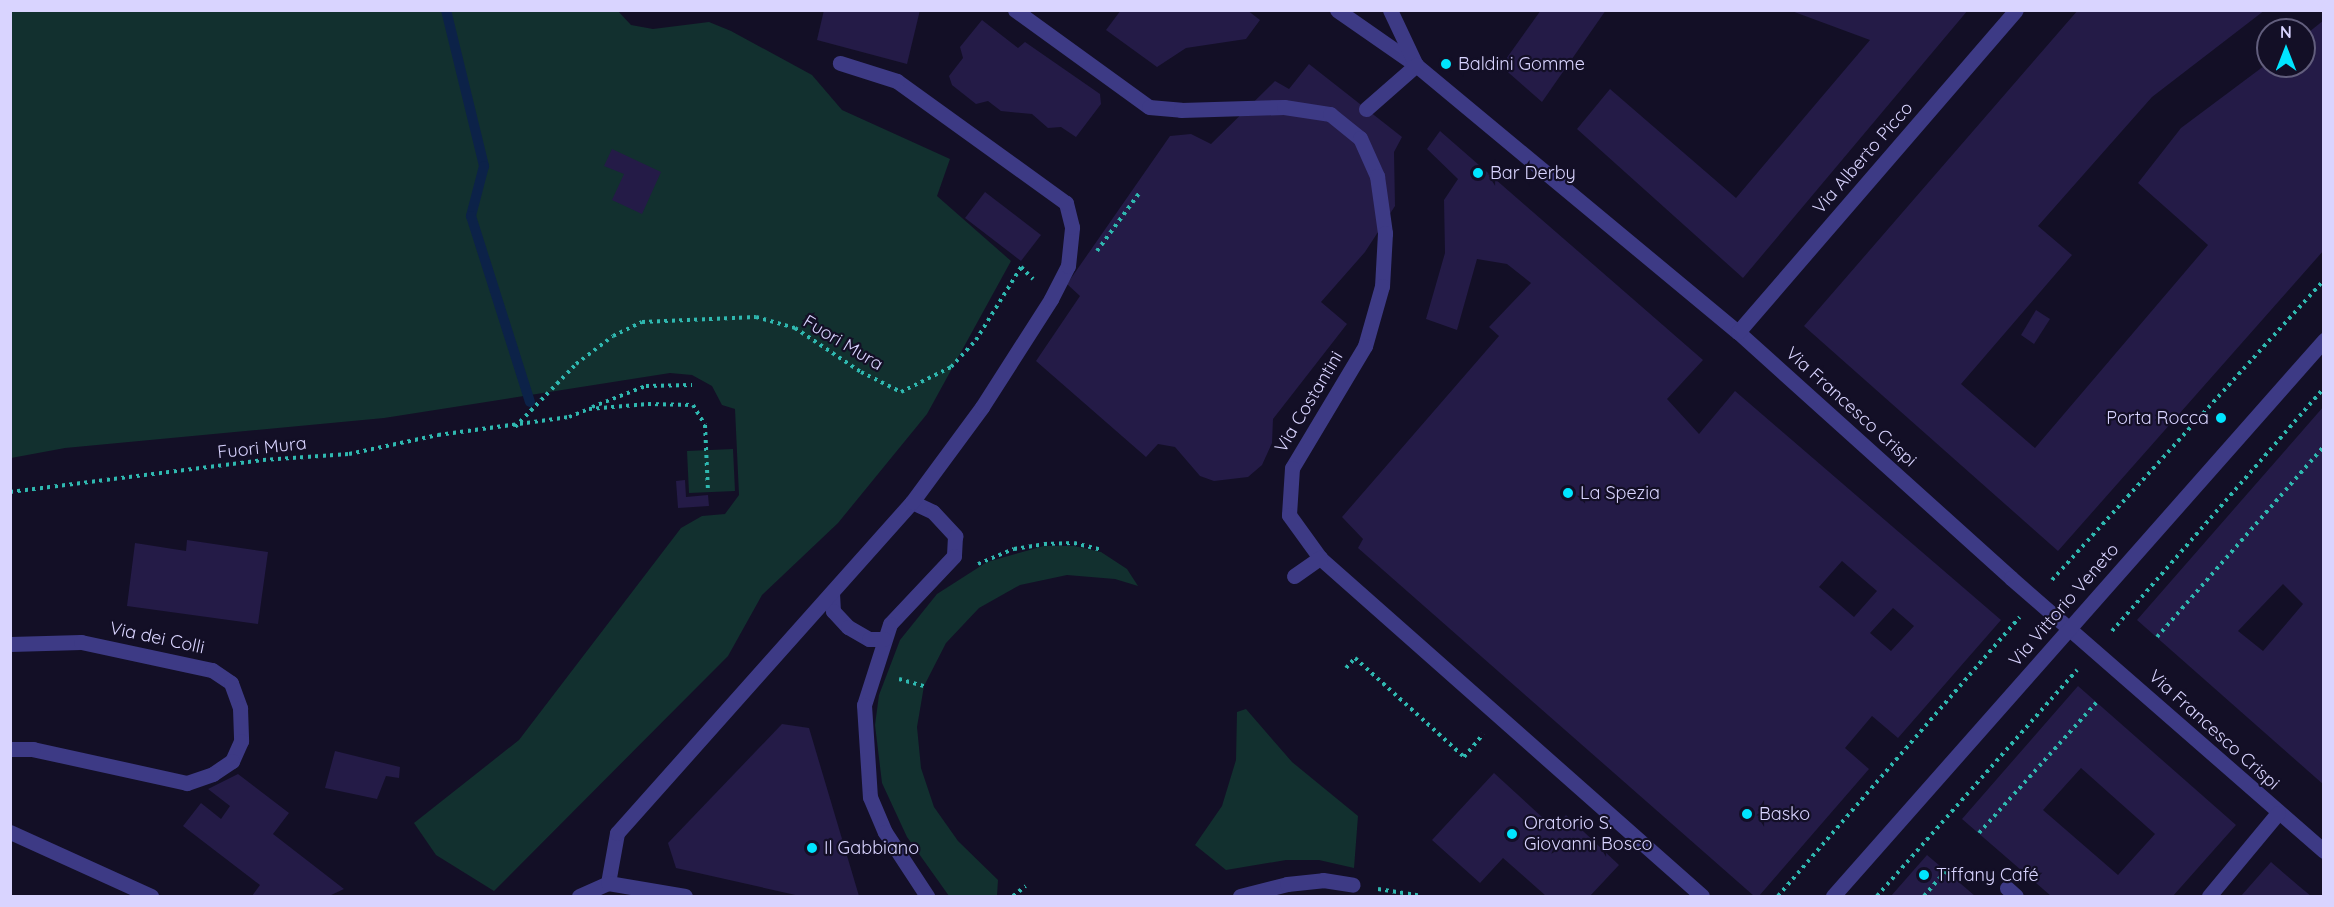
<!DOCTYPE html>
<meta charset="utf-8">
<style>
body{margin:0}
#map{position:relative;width:2334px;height:907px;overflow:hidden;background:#130f26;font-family:Quicksand,sans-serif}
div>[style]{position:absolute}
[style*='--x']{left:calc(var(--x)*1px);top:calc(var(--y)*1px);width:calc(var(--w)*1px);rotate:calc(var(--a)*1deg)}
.green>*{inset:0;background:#12302f}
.stream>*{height:10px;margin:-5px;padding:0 5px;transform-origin:5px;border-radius:5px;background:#0c2248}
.building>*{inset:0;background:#241b47}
.path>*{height:4px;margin-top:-2px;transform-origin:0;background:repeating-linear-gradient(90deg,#2fb8b0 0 3px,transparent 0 7.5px)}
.minor>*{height:15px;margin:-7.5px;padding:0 7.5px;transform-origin:7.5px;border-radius:7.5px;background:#3d3a85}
.dots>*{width:16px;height:16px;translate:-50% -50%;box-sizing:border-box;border:3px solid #130f26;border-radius:50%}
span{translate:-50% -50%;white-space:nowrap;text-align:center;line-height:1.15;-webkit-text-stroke:4.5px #130f26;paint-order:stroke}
.poi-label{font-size:18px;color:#d9d4ff}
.left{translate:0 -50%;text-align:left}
.right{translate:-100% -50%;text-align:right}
.street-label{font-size:18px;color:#d9d4ff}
.frame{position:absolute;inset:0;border:12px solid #d9d4ff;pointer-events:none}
.north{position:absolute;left:2256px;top:18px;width:60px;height:60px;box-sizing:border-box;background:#130f26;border:2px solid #625e7d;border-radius:50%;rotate:0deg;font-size:16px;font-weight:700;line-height:24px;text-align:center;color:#d9d4ff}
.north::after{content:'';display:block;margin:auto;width:21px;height:27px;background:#00e5ff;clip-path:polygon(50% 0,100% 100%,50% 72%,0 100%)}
</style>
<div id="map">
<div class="green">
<i style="clip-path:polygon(617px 10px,631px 25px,653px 29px,709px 22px,731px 31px,812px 75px,842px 110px,950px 159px,937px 196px,1011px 261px,927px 414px,838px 523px,762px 595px,728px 656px,494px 891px,436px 855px,414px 823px,519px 740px,681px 528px,702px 516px,725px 514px,739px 495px,735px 409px,722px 405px,712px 386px,692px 375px,670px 373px,384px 418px,65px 448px,11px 458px,11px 11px)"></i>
<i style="clip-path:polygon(733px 449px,735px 491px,689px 493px,687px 451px)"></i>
<i style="clip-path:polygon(1044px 546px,1074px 546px,1101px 552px,1127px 569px,1138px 586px,1115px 579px,1067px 575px,1020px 585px,979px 608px,946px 643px,924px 686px,917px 727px,921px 768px,934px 807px,958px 841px,998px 880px,997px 896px,949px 896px,907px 837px,882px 783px,875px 725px,879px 695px,900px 640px,937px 594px,987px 562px)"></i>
<i style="clip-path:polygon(1246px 709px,1292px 762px,1358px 816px,1354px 868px,1319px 860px,1286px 860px,1226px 870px,1195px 845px,1222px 806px,1236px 760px,1237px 712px)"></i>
</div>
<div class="stream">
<i style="--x:446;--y:10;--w:161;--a:76.3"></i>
<i style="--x:484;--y:166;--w:52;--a:104.6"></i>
<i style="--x:471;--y:216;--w:195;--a:72.4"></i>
</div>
<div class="building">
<i style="clip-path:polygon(824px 10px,920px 10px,907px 64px,817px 40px)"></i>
<i style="clip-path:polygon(1121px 10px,1247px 10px,1260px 20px,1246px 39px,1186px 48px,1157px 67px,1106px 30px)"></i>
<i style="clip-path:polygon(1541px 10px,1606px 10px,1542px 102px,1501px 66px)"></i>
<i style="clip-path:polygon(1789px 10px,1968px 10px,1743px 278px,1577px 129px,1610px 89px,1736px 198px,1870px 40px)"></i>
<i style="clip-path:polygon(2078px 10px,2265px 10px,2152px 97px,2038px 226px,2072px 255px,1961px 384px,2035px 448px,2208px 245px,2138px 183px,2181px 128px,2268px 63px,2268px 66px,2304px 66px,2304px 36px,2324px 20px,2324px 250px,2058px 551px,1804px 326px)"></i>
<i style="clip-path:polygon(982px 20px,1018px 48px,1025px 42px,1100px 94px,1101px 104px,1076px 137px,1061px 127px,1048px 128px,1032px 114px,1001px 111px,988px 101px,976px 104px,952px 85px,949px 76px,963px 58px,960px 47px)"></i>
<i style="clip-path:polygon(1309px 64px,1402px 137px,1394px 152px,1395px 206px,1365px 252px,1321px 302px,1347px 324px,1273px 419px,1272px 443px,1262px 465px,1248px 477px,1214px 481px,1200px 476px,1175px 447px,1158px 444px,1146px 457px,1036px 361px,1080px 296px,1067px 284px,1170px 136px,1191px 134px,1211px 144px,1275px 81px,1289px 89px)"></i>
<i style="clip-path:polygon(evenodd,1440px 131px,1703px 360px,1667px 399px,1699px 434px,1735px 391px,2001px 620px,1898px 738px,1872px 716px,1845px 748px,1869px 769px,1759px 896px,1754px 896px,1358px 548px,1363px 539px,1342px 517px,1499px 336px,1489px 327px,1531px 283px,1507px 264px,1477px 259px,1457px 330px,1426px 319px,1445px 253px,1444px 200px,1458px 179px,1427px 149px,1440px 131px,1842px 561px,1877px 591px,1854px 617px,1819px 587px,1842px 561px,1440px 131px,1893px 608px,1914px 626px,1891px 651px,1870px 633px,1893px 608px)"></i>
<i style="clip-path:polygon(612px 149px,661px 172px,642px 214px,612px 200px,624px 174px,604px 166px)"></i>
<i style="clip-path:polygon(985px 192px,1041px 235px,1021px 261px,965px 218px)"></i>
<i style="clip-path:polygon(2036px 310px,2050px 319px,2034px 344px,2021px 335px)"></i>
<i style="clip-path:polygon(evenodd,2324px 406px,2324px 785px,2137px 620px,2324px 406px,2283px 584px,2303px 604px,2263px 651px,2238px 631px,2283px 584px)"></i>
<i style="clip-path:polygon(685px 480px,686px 497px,708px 495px,709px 506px,678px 508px,676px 481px)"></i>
<i style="clip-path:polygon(187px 540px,268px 552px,258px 624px,127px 606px,135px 543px,186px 551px)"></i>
<i style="clip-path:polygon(evenodd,2078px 686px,2236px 825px,2173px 896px,2051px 896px,1962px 819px,2078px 686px,2081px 768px,2155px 834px,2118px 875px,2043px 810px,2081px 768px)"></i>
<i style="clip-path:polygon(782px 724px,809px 728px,859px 896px,800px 896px,676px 868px,668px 843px)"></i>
<i style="clip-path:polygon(335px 751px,400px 767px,399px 778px,386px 776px,377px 799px,325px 788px)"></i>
<i style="clip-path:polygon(1494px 773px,1554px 828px,1566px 815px,1619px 865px,1590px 896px,1546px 896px,1503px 858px,1480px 883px,1432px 840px)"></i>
<i style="clip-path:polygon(238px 774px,289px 813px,273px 834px,344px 889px,329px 896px,252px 896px,260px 885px,183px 826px,201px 803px,221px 819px,230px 806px,208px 789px)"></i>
<i style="clip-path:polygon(1927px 855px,1946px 871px,1975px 896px,1891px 896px)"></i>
<i style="clip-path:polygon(2271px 862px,2300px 887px,2311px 896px,2241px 896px)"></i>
</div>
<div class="path">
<i style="--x:1097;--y:251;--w:73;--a:-53.9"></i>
<i style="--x:592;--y:407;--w:58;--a:-21.3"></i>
<i style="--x:646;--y:386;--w:46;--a:-1.2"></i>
<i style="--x:515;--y:427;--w:88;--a:-45.9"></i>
<i style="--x:576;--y:364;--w:46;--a:-37.1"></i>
<i style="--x:613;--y:336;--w:32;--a:-26"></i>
<i style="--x:642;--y:322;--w:114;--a:-2.5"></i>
<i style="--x:756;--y:317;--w:41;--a:15.8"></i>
<i style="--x:795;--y:328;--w:79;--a:33.7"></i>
<i style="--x:861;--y:372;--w:45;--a:26.6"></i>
<i style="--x:901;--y:392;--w:56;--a:-26.6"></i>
<i style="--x:951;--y:367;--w:37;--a:-47"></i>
<i style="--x:976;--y:340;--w:86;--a:-58.3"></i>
<i style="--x:1021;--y:267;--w:17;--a:45"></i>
<i style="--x:10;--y:492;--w:255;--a:-7.2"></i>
<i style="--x:263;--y:460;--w:86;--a:-4"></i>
<i style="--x:349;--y:454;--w:91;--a:-12.1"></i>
<i style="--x:438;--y:435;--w:132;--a:-7.8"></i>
<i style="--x:569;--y:417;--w:22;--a:-22"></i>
<i style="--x:589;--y:409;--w:59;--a:-4.8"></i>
<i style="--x:648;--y:404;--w:45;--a:1.3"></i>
<i style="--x:693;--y:405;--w:23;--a:59"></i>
<i style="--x:705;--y:425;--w:65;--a:87.4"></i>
<i style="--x:978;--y:564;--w:39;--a:-23"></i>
<i style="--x:1014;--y:549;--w:30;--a:-9"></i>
<i style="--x:1044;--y:544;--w:30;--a:-2"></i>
<i style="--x:1074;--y:543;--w:29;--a:14"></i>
<i style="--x:2052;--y:580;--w:405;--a:-47.8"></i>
<i style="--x:2112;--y:631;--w:322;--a:-48.9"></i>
<i style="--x:2157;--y:637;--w:254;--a:-48.8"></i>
<i style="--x:1346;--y:668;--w:13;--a:-48"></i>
<i style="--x:1355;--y:658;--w:147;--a:42.2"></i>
<i style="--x:1464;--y:757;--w:30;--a:-50"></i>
<i style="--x:899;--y:679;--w:26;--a:16"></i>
<i style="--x:1979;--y:833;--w:176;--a:-48"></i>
<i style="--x:1378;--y:889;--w:45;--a:9"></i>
<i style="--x:1013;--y:896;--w:16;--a:-38"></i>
<i style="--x:1778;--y:896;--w:369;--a:-49.1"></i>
<i style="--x:1877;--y:896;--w:302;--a:-48.5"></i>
<i style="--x:1924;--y:896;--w:33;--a:-49"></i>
</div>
<div class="minor">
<i style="--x:1015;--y:10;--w:165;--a:35.9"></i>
<i style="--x:1149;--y:107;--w:32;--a:5"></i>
<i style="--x:1181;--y:110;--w:103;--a:-1.7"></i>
<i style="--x:1284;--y:107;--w:47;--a:8.7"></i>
<i style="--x:1330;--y:114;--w:38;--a:39"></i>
<i style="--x:1360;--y:138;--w:42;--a:65.9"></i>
<i style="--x:1377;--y:176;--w:58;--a:82"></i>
<i style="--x:1385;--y:233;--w:53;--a:93.2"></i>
<i style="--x:1382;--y:286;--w:62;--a:105.8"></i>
<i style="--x:1365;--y:346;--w:142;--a:120.9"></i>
<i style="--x:1292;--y:468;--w:47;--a:93.7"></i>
<i style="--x:1289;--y:515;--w:53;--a:54.2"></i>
<i style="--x:1320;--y:558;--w:510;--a:41.5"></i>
<i style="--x:1337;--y:10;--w:96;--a:34.8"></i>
<i style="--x:1416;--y:65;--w:418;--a:39.7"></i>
<i style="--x:1738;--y:332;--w:367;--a:42"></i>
<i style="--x:2011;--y:578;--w:415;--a:41.1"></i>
<i style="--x:1390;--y:10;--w:59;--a:64.7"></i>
<i style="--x:1366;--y:109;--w:67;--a:-41.3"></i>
<i style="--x:1738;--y:332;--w:425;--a:-49.2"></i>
<i style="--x:912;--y:502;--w:23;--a:25"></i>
<i style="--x:933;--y:512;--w:33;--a:47"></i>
<i style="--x:955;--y:536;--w:20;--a:93"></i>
<i style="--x:954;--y:556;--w:93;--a:133.3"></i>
<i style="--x:890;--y:624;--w:85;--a:107.8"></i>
<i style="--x:864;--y:705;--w:92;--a:86.3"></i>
<i style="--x:870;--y:797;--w:38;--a:67"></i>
<i style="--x:885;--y:832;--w:77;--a:56.7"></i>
<i style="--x:1294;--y:576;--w:32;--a:-35"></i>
<i style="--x:832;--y:593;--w:18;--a:87"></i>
<i style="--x:833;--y:611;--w:22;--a:47"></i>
<i style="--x:848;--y:627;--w:24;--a:30"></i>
<i style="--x:869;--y:639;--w:15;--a:0"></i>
<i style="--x:10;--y:644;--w:71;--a:-1.6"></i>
<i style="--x:81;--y:642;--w:134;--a:12.1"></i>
<i style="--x:212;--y:670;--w:23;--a:34"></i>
<i style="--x:231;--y:683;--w:27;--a:70"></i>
<i style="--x:240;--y:708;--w:33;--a:88"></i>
<i style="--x:241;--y:741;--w:22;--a:114"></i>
<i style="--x:232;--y:761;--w:23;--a:146"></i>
<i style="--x:213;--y:774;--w:28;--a:161"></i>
<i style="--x:187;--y:783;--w:158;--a:-167.6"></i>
<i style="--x:33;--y:749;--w:23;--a:180"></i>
<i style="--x:10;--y:832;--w:155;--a:24.4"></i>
<i style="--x:608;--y:883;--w:51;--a:-79.8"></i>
<i style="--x:617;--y:833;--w:443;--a:-48.3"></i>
<i style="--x:912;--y:502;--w:118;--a:-53.6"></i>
<i style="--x:982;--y:407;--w:128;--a:-57.4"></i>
<i style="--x:1051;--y:299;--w:37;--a:-63"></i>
<i style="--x:1068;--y:266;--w:39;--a:-84"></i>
<i style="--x:1072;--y:227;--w:25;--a:-104"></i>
<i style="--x:1066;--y:203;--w:208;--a:-144.2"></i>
<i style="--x:897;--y:81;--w:60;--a:-162.5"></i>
<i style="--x:2007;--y:888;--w:12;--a:42"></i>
<i style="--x:579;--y:896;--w:32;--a:-24"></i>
<i style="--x:608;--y:883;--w:78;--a:9.6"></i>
<i style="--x:1240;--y:896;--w:49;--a:-14.3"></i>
<i style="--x:1287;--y:884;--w:36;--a:-6"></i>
<i style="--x:1323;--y:880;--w:30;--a:9"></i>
<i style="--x:1833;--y:896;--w:742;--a:-48.55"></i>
<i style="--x:2209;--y:896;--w:108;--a:-50.3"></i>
</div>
<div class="dots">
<i style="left:1446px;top:64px;background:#00e5ff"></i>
<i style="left:1478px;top:173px;background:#00e5ff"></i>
<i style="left:2221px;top:418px;background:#00e5ff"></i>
<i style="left:1568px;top:493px;background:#00e5ff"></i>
<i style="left:1747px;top:814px;background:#00e5ff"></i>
<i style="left:1512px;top:834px;background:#00e5ff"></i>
<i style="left:812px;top:848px;background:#00e5ff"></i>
<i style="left:1924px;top:875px;background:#00e5ff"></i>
</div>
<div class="poi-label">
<span class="left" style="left:1458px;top:64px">Baldini Gomme</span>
<span class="left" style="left:1490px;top:173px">Bar Derby</span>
<span class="right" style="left:2209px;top:418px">Porta Rocca</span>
<span class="left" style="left:1580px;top:493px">La Spezia</span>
<span class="left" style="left:1759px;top:814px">Basko</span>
<span class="left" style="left:1524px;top:834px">Oratorio S.<br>Giovanni Bosco</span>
<span class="left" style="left:824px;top:848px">Il Gabbiano</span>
<span class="left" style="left:1936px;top:875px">Tiffany Café</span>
</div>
<div class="street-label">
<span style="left:1863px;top:158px;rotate:-49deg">Via Alberto Picco</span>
<span style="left:843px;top:343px;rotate:31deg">Fuori Mura</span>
<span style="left:1309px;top:402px;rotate:-59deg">Via Costantini</span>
<span style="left:1851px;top:407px;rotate:42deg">Via Francesco Crispi</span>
<span style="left:262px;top:448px;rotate:-6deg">Fuori Mura</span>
<span style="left:2064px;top:605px;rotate:-49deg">Via Vittorio Veneto</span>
<span style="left:157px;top:638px;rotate:12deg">Via dei Colli</span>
<span style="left:2214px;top:730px;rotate:42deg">Via Francesco Crispi</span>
</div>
<div class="frame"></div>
<div class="north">N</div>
</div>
